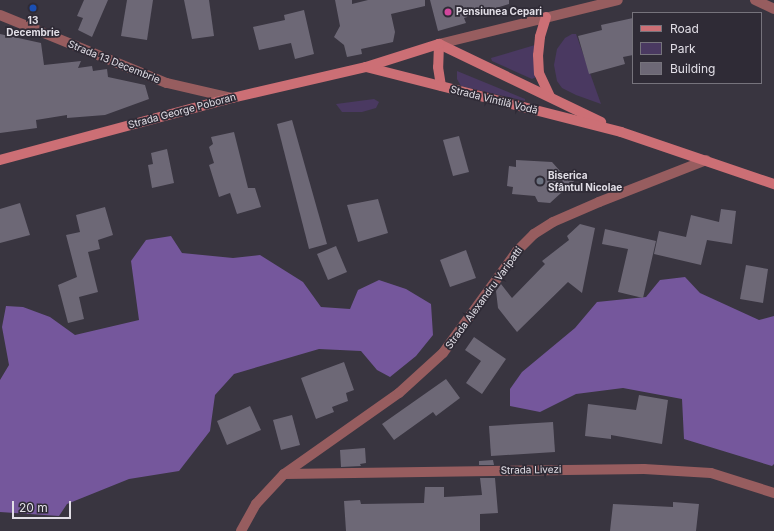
<!DOCTYPE html>
<meta charset="utf-8">
<style>
body{margin:0}
#map{position:relative;width:774px;height:531px;overflow:hidden;background:#393540;font-family:Inter,sans-serif}
div>[style]{position:absolute}
[style*='--x']{left:calc(var(--x)*1px);top:calc(var(--y)*1px);width:calc(var(--w)*1px);rotate:calc(var(--a)*1deg)}
.green>*{inset:0;background:#4a3961}
.forest>*{inset:0;background:#75579c}
.building>*{inset:0;background:#6d6876}
.minor>*{height:10px;margin:-5px;padding:0 5px;transform-origin:5px;border-radius:5px;background:#975d5f}
.secondary>*{height:10px;margin:-5px;padding:0 5px;transform-origin:5px;border-radius:5px;background:#cc6f75}
.dots>*{width:11px;height:11px;translate:-50% -50%;box-sizing:border-box;border:2px solid #2f2b36;border-radius:50%}
span{translate:-50% -50%;white-space:nowrap;text-align:center;line-height:1.15;-webkit-text-stroke:3.5px #2f2b36;paint-order:stroke}
.poi-label{font-size:10px;color:#e1dee6;font-weight:700}
.left{translate:0 -50%;text-align:left}
.street-label{font-size:10px;color:#e1dee6}
.legend{position:absolute;left:632px;top:12px;width:130px;height:72px;box-sizing:border-box;background:#2f2b36;border:1px solid #76737c;margin:0;padding:5px 7px;list-style:none;font-size:12px;color:#e1dee6}
.legend li{display:flex;align-items:center;gap:8px;height:20px}
.legend b{width:20px;border:1px solid #76737c}
.scale{position:absolute;left:12px;top:501px;width:59px;height:18px;box-sizing:border-box;border:2px solid #e1dee6;border-top:0;padding-left:5px;font-size:12px;line-height:14px;white-space:nowrap;color:#e1dee6;-webkit-text-stroke:3px #2f2b36;paint-order:stroke}
</style>
<div id="map">
<div class="green">
<i style="clip-path:polygon(572px 34px,576px 34px,601px 104px,576px 95px,562px 88px,557px 81px,554px 65px,557px 49px,565px 38px)"></i>
<i style="clip-path:polygon(535px 45px,536px 77px,532px 79px,492px 61px,491px 58px)"></i>
<i style="clip-path:polygon(457px 71px,525px 99px,525px 101px,461px 86px,457px 79px)"></i>
<i style="clip-path:polygon(374px 99px,379px 102px,376px 108px,362px 112px,342px 112px,336px 104px)"></i>
</div>
<div class="forest">
<i style="clip-path:polygon(171px 236px,182px 253px,233px 258px,260px 255px,303px 282px,321px 307px,350px 309px,358px 290px,379px 280px,406px 289px,431px 304px,433px 335px,416px 356px,390px 377px,377px 370px,361px 351px,319px 349px,234px 374px,215px 395px,210px 431px,179px 471px,129px 479px,67px 504px,59px 516px,0 512px,0 380px,9px 365px,2px 327px,6px 306px,23px 307px,50px 317px,75px 335px,139px 320px,131px 261px,146px 240px)"></i>
<i style="clip-path:polygon(685px 277px,700px 293px,759px 320px,774px 316px,774px 464px,772px 466px,684px 439px,682px 399px,623px 388px,576px 394px,540px 412px,510px 406px,510px 389px,522px 372px,575px 328px,597px 302px,646px 297px,660px 280px)"></i>
</div>
<div class="building">
<i style="clip-path:polygon(84px 0,108px 0,92px 37px,78px 30px,83px 18px,77px 16px)"></i>
<i style="clip-path:polygon(127px 0,153px 0,147px 40px,121px 36px)"></i>
<i style="clip-path:polygon(184px 0,209px 0,214px 36px,192px 39px)"></i>
<i style="clip-path:polygon(335px 0,352px 0,352px 4px,368px 0,425px 0,425px 6px,391px 14px,395px 32px,393px 42px,361px 49px,362px 54px,347px 57px,344px 45px,334px 37px,340px 26px)"></i>
<i style="clip-path:polygon(430px 0,509px 0,509px 4px,464px 18px,466px 23px,438px 31px)"></i>
<i style="clip-path:polygon(304px 10px,314px 54px,295px 59px,291px 43px,259px 50px,253px 27px,285px 20px,284px 15px)"></i>
<i style="clip-path:polygon(633px 18px,633px 55px,623px 57px,625px 64px,589px 74px,578px 36px,602px 30px,601px 25px)"></i>
<i style="clip-path:polygon(0 34px,41px 43px,44px 65px,81px 61px,78px 68px,92px 66px,93px 71px,107px 69px,108px 77px,145px 85px,149px 99px,105px 115px,67px 118px,67px 115px,36px 120px,37px 128px,0 133px)"></i>
<i style="clip-path:polygon(292px 120px,327px 244px,309px 249px,277px 124px)"></i>
<i style="clip-path:polygon(234px 132px,248px 188px,255px 188px,261px 207px,237px 214px,230px 193px,219px 197px,209px 165px,214px 163px,209px 147px,213px 144px,211px 137px)"></i>
<i style="clip-path:polygon(459px 136px,469px 172px,453px 176px,443px 140px)"></i>
<i style="clip-path:polygon(167px 149px,174px 183px,152px 188px,148px 165px,153px 164px,151px 153px)"></i>
<i style="clip-path:polygon(516px 160px,552px 162px,560px 171px,569px 173px,573px 176px,574px 185px,571px 190px,561px 193px,550px 203px,538px 202px,535px 196px,512px 194px,513px 187px,507px 186px,509px 166px,516px 167px)"></i>
<i style="clip-path:polygon(378px 199px,388px 233px,358px 242px,347px 205px)"></i>
<i style="clip-path:polygon(20px 203px,30px 235px,0 243px,0 209px)"></i>
<i style="clip-path:polygon(105px 207px,113px 235px,98px 240px,100px 249px,88px 252px,98px 292px,79px 297px,84px 319px,68px 323px,58px 285px,77px 277px,66px 235px,80px 232px,76px 215px)"></i>
<i style="clip-path:polygon(721px 209px,736px 211px,732px 244px,707px 240px,701px 265px,654px 254px,659px 231px,686px 237px,691px 215px,719px 222px)"></i>
<i style="clip-path:polygon(580px 224px,595px 228px,582px 293px,568px 282px,517px 332px,498px 308px,496px 291px,501px 284px,512px 298px,545px 264px,542px 261px,569px 240px,567px 236px)"></i>
<i style="clip-path:polygon(605px 229px,656px 241px,643px 298px,618px 292px,628px 249px,602px 244px)"></i>
<i style="clip-path:polygon(336px 246px,347px 272px,328px 280px,317px 254px)"></i>
<i style="clip-path:polygon(466px 250px,476px 278px,450px 287px,440px 260px)"></i>
<i style="clip-path:polygon(746px 265px,768px 269px,763px 303px,740px 299px)"></i>
<i style="clip-path:polygon(474px 337px,506px 359px,482px 394px,466px 383px,481px 361px,465px 350px)"></i>
<i style="clip-path:polygon(344px 362px,354px 390px,346px 393px,348px 401px,332px 407px,334px 412px,316px 419px,301px 378px)"></i>
<i style="clip-path:polygon(446px 379px,460px 398px,436px 416px,433px 412px,394px 440px,382px 424px)"></i>
<i style="clip-path:polygon(639px 395px,668px 400px,662px 444px,611px 435px,611px 439px,585px 436px,588px 404px,636px 410px)"></i>
<i style="clip-path:polygon(250px 406px,261px 430px,227px 445px,217px 421px)"></i>
<i style="clip-path:polygon(292px 415px,300px 445px,281px 450px,273px 420px)"></i>
<i style="clip-path:polygon(553px 422px,555px 452px,491px 456px,489px 426px)"></i>
<i style="clip-path:polygon(365px 448px,366px 463px,360px 464px,361px 466px,341px 467px,340px 450px)"></i>
<i style="clip-path:polygon(493px 460px,494px 465px,479px 465px,479px 461px)"></i>
<i style="clip-path:polygon(480px 478px,495px 478px,498px 513px,480px 514px,480px 531px,346px 531px,344px 501px,360px 500px,361px 504px,424px 503px,425px 487px,444px 487px,444px 497px,482px 495px)"></i>
<i style="clip-path:polygon(673px 502px,699px 504px,696px 531px,610px 531px,613px 504px,673px 507px)"></i>
</div>
<div class="minor">
<i style="--x:755;--y:0;--w:21;--a:25"></i>
<i style="--x:0;--y:15;--w:180;--a:22.2"></i>
<i style="--x:167;--y:83;--w:67;--a:13"></i>
<i style="--x:439;--y:44;--w:184;--a:-13.8"></i>
<i style="--x:284;--y:474;--w:360;--a:-0.8"></i>
<i style="--x:644;--y:469;--w:67;--a:3.4"></i>
<i style="--x:711;--y:473;--w:66;--a:17.6"></i>
<i style="--x:241;--y:531;--w:31;--a:-61"></i>
<i style="--x:256;--y:504;--w:41;--a:-47"></i>
<i style="--x:284;--y:474;--w:141;--a:-35.2"></i>
<i style="--x:399;--y:393;--w:59;--a:-42.3"></i>
<i style="--x:443;--y:353;--w:126;--a:-54"></i>
<i style="--x:517;--y:251;--w:24;--a:-45"></i>
<i style="--x:534;--y:234;--w:22;--a:-32"></i>
<i style="--x:553;--y:222;--w:50;--a:-23.5"></i>
<i style="--x:599;--y:202;--w:115;--a:-21.4"></i>
</div>
<div class="secondary">
<i style="--x:546;--y:17;--w:21;--a:107"></i>
<i style="--x:540;--y:37;--w:18;--a:96"></i>
<i style="--x:538;--y:55;--w:18;--a:87"></i>
<i style="--x:539;--y:73;--w:26;--a:65"></i>
<i style="--x:439;--y:44;--w:180;--a:25.7"></i>
<i style="--x:439;--y:44;--w:23;--a:92"></i>
<i style="--x:438;--y:67;--w:19;--a:81"></i>
<i style="--x:366;--y:67;--w:263;--a:14.3"></i>
<i style="--x:621;--y:132;--w:162;--a:18.8"></i>
<i style="--x:0;--y:160;--w:240;--a:-15"></i>
<i style="--x:232;--y:98;--w:138;--a:-13"></i>
<i style="--x:366;--y:67;--w:77;--a:-17.5"></i>
</div>
<div class="dots">
<i style="left:33px;top:8px;background:#1a4fb4"></i>
<i style="left:448px;top:12px;background:#d1479c"></i>
<i style="left:540px;top:181px;background:#6b7280"></i>
</div>
<div class="poi-label">
<span class="left" style="left:456px;top:12px">Pensiunea Cepari</span>
<span style="left:33px;top:26px">13<br>Decembrie</span>
<span class="left" style="left:548px;top:181px">Biserica<br>Sfântul Nicolae</span>
</div>
<div class="street-label">
<span style="left:114px;top:62px;rotate:22deg">Strada 13 Decembrie</span>
<span style="left:494px;top:100px;rotate:14deg">Strada Vintilă Vodă</span>
<span style="left:182px;top:111px;rotate:-15deg">Strada George Poboran</span>
<span style="left:484px;top:298px;rotate:-54deg">Strada Alexandru Varipatti</span>
<span style="left:531px;top:470px;rotate:-1deg">Strada Livezi</span>
</div>
<ul class="legend">
<li><b style="height:5px;background:#cc6f75"></b>Road</li>
<li><b style="height:11px;background:#4a3961"></b>Park</li>
<li><b style="height:11px;background:#6d6876"></b>Building</li>
</ul>
<div class="scale">20 m</div>
</div>
